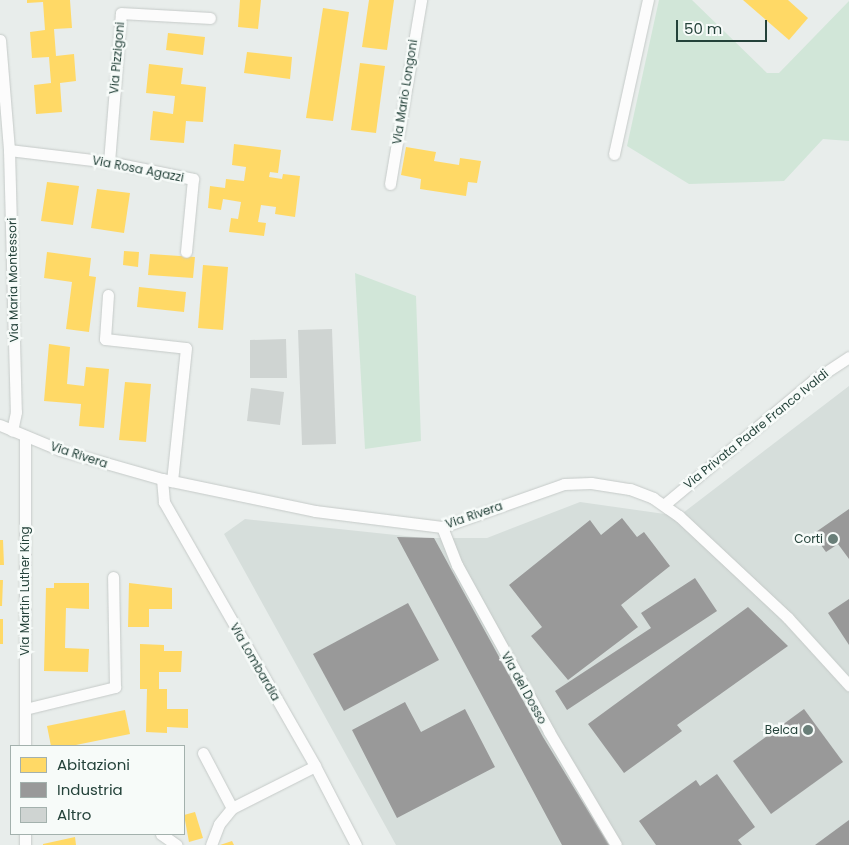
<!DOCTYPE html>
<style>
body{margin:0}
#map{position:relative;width:849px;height:845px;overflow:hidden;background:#e8edeb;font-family:Poppins,sans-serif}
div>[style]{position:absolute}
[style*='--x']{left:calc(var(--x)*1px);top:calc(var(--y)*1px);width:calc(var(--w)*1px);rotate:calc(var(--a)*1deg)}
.built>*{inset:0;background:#d6dedb}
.green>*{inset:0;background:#d1e6d8}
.homes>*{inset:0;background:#ffd966}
.industry>*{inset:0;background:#999}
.building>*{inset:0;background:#cfd4d2}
.roads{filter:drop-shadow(0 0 1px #c5cac8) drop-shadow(0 0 1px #c5cac8)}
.street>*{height:11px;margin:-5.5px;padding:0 5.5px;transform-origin:5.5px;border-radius:5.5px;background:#fcfcfc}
.dots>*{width:14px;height:14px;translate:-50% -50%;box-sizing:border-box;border:2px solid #f7fbf9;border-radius:50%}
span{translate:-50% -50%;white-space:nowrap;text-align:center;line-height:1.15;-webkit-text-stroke:5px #f7fbf9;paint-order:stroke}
.street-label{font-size:12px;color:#24423a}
.poi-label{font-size:12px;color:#24423a}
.right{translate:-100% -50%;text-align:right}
.legend{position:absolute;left:10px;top:745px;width:175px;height:90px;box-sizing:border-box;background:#f7fbf9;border:1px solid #a3b1ad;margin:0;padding:6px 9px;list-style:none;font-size:15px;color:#24423a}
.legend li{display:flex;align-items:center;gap:10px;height:25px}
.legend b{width:25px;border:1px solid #a3b1ad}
.scale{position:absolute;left:676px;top:20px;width:91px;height:22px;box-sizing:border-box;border:2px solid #24423a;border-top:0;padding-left:6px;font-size:15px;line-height:18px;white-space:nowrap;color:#24423a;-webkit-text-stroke:4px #f7fbf9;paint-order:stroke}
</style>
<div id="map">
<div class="built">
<i style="clip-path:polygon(849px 386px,849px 845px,396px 845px,224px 534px,245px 519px,424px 538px,487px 538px,580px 502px,679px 516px)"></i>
</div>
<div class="green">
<i style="clip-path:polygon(659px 0,692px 0,767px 73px,779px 73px,849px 1px,849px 141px,823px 139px,784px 181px,689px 184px,627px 146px)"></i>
<i style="clip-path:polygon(355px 273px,416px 296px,421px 441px,365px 449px)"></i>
</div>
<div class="homes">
<i style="clip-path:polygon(27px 0,70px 0,72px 28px,54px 29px,56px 56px,74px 54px,76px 81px,60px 83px,62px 112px,36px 114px,34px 85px,51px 83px,49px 57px,32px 58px,30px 32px,45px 30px,43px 2px,27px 3px)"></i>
<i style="clip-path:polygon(240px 0,261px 0,258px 29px,238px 27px)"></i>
<i style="clip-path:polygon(369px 0,394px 0,387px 50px,362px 47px)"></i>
<i style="clip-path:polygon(743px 0,788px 0,808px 18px,789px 40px)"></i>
<i style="clip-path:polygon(323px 8px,349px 12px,333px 121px,306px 118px)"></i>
<i style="clip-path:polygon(168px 33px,205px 37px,203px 55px,166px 50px)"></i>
<i style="clip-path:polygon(247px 52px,292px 57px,290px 79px,244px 73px)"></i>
<i style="clip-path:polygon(360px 63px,385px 66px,376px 133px,351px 130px)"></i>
<i style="clip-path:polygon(149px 64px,183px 68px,181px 84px,206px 87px,203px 122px,186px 121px,184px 143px,150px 140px,153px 111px,173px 114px,175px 96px,146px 93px)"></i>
<i style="clip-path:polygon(234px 144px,281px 150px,278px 173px,270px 172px,269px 177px,282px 179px,283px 174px,300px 176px,295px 217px,275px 214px,276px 207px,261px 205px,258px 222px,266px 223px,264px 236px,229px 232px,231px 218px,238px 219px,241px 202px,223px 199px,221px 210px,208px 208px,210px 186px,225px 188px,226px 179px,244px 181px,246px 167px,232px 165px)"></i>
<i style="clip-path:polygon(406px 147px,436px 152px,434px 161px,459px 165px,460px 158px,481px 161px,477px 183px,468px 182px,466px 196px,420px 189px,421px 179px,401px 175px)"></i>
<i style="clip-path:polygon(47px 182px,79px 186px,73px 225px,41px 221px)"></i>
<i style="clip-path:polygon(97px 189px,130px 193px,124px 233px,91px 228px)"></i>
<i style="clip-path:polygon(124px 251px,139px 252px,138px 267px,123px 265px)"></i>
<i style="clip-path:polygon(47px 252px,91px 258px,89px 276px,96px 277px,89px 332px,66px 329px,72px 282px,44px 278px)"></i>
<i style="clip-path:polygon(150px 254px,195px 257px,193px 278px,148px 275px)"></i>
<i style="clip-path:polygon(203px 265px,228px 267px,223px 330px,198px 328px)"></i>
<i style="clip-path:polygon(139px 287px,186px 292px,184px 312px,137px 307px)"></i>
<i style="clip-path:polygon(49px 344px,70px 347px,67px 384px,84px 386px,86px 367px,109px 369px,104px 428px,79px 426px,81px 404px,44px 401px)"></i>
<i style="clip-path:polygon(125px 382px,151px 384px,146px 442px,119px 440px)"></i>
<i style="clip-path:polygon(0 540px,3px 540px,4px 565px,0 565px)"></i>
<i style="clip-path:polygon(0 580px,3px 580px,2px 606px,0 606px)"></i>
<i style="clip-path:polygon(54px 583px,89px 583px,89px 609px,66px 608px,65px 648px,89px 649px,88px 672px,44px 671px,46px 588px,54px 588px)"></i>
<i style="clip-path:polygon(129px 583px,172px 588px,172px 609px,149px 609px,149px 627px,128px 627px)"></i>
<i style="clip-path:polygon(0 619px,3px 619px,3px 644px,0 644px)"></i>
<i style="clip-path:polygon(140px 644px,164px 645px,164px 651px,182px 651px,181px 672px,159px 672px,159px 689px,167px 689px,167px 709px,188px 709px,188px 728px,167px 727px,167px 733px,146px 732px,147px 689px,140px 689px)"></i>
<i style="clip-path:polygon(125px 710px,130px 734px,71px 746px,51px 746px,47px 726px)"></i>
<i style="clip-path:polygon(195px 812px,203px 838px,189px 842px,184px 815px)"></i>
<i style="clip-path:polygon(75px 837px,76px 845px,43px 845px,43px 844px)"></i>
<i style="clip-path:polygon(232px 841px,234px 845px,220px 845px)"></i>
</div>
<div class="industry">
<i style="clip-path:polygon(849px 509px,849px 559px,838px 544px,826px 552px,813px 534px)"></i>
<i style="clip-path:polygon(622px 518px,637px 537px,644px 532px,670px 566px,621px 605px,638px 627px,568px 680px,531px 636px,542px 627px,509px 585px,590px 520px,601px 535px)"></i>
<i style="clip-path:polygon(397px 537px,434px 538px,543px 737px,609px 845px,562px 845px)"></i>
<i style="clip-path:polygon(695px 578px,717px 611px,567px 710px,555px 691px,651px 628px,641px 613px)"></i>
<i style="clip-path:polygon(849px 599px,849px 645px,828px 613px)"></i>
<i style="clip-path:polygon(408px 603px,439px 660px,344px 711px,313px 654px)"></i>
<i style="clip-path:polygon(748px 607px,788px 646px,677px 725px,682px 731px,624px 773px,588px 724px)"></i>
<i style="clip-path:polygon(405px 702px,421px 732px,465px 709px,495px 767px,397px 818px,352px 730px)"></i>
<i style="clip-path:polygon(804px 709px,843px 762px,771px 814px,733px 761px)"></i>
<i style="clip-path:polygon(717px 774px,755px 827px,738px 840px,742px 845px,656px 845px,639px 821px,696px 780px,700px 786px)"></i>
<i style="clip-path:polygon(849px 820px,849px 845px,815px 845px)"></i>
</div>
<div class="building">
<i style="clip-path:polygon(332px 329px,336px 444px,302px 445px,298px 330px)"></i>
<i style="clip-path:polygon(286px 339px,287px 378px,250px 378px,250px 340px)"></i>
<i style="clip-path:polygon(251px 388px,284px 392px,280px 425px,247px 421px)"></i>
</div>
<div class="roads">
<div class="street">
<i style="--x:0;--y:40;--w:110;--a:85.3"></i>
<i style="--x:9;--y:150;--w:262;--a:88.5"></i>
<i style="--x:16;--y:412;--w:19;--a:102"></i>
<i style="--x:9;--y:150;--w:101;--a:6.8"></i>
<i style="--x:109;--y:162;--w:86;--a:11.4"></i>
<i style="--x:193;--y:179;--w:73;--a:95.5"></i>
<i style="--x:614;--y:154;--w:158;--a:-77.6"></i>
<i style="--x:109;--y:162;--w:149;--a:-85.4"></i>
<i style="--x:121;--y:13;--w:89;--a:3.2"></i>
<i style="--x:390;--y:184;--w:187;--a:-80.4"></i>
<i style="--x:108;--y:295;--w:44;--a:93.9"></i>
<i style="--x:105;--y:339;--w:81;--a:6.3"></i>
<i style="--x:186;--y:348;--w:134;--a:96"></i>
<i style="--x:0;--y:425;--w:65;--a:22.6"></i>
<i style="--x:60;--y:450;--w:106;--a:15.9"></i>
<i style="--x:162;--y:479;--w:156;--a:11.8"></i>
<i style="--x:315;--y:511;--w:128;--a:7.2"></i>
<i style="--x:442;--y:527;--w:129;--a:-19.4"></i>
<i style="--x:564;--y:484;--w:27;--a:-2"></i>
<i style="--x:591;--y:483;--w:39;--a:9"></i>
<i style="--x:630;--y:489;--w:25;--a:21"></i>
<i style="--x:653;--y:498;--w:32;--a:35"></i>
<i style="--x:679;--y:516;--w:149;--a:43.1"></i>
<i style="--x:788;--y:618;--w:91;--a:47.7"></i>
<i style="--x:162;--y:479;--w:23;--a:85"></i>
<i style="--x:164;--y:502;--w:304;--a:60.2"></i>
<i style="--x:315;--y:766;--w:89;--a:62.6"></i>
<i style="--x:665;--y:504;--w:194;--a:-39.8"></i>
<i style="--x:814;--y:380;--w:42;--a:-33.3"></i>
<i style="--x:442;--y:527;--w:41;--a:68.5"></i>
<i style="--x:457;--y:565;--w:191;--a:61.1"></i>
<i style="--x:549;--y:732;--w:131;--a:59.3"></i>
<i style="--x:25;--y:709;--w:93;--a:-13.7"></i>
<i style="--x:115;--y:687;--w:110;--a:-91"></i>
<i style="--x:25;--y:746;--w:310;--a:-90"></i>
<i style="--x:203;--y:753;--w:62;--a:62.2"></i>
<i style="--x:25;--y:834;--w:11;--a:90"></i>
<i style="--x:161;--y:834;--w:19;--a:35"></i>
<i style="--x:211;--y:845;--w:22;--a:-69"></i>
<i style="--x:219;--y:824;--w:21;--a:-51"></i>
<i style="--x:232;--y:808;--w:93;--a:-26.8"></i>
</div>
</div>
<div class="dots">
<i style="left:833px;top:539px;background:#697e78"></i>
<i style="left:808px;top:730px;background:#697e78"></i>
</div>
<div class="street-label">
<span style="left:117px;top:58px;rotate:-85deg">Via Pizzigoni</span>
<span style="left:405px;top:92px;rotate:-81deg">Via Mario Longoni</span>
<span style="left:138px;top:169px;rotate:11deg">Via Rosa Agazzi</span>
<span style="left:13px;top:280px;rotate:-91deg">Via Maria Montessori</span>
<span style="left:756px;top:429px;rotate:-39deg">Via Privata Padre Franco Ivaldi</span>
<span style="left:79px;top:455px;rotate:18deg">Via Rivera</span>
<span style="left:474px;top:515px;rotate:-19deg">Via Rivera</span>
<span style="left:25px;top:591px;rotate:-90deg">Via Martin Luther King</span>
<span style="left:255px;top:662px;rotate:60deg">Via Lombardia</span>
<span style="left:524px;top:688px;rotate:61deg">Via del Dosso</span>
</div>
<div class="poi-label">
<span class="right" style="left:823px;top:539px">Corti</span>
<span class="right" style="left:798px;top:730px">Belca</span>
</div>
<ul class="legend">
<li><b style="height:14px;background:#ffd966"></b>Abitazioni</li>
<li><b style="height:14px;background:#999"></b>Industria</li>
<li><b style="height:14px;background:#cfd4d2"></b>Altro</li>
</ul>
<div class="scale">50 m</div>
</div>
